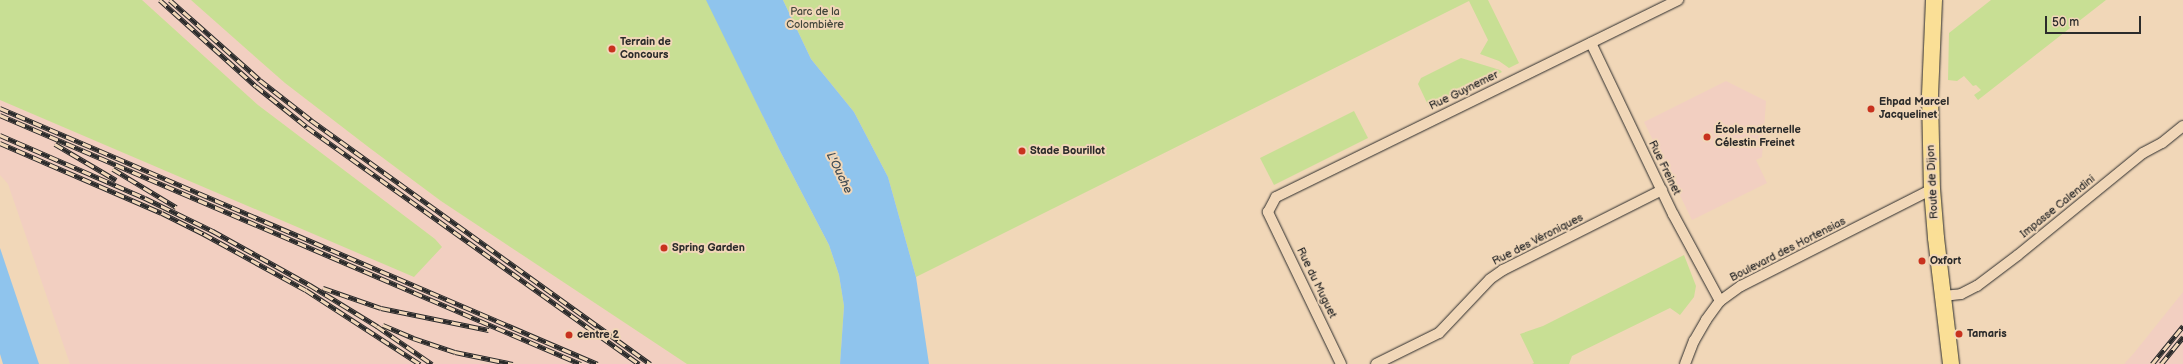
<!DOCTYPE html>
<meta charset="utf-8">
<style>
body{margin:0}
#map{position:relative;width:2183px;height:364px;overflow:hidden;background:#f1d7b8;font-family:"Balsamiq Sans",sans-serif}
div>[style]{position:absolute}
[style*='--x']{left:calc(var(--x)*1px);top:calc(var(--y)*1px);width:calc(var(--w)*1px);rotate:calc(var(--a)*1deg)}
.built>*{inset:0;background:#f2cfc1}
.green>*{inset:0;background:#c8df94}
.water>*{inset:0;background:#8fc4ed}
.roads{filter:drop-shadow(0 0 1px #2b2b2b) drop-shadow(0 0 1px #2b2b2b)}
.street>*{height:10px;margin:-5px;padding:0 5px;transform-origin:5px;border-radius:5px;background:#f1d7b8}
.primary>*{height:16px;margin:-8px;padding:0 8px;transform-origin:8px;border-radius:8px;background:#fadf96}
.rail>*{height:4.5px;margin-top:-2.25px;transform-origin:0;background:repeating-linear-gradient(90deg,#f1d7b8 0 9px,#2b2b2b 0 18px);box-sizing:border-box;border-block:1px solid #2b2b2b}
.dots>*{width:11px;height:11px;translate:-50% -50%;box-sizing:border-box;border:2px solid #f1d7b8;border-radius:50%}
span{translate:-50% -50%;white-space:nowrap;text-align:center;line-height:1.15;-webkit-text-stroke:4px #f1d7b8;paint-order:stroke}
.park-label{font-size:11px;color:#43463b}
.poi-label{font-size:11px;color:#2b2b2b;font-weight:700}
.left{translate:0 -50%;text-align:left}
.street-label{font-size:11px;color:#2b2b2b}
.water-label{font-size:12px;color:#3f4a52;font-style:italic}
.scale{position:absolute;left:2045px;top:16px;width:96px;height:18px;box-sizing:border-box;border:2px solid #2b2b2b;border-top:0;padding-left:5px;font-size:12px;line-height:14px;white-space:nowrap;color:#2b2b2b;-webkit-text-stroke:3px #f1d7b8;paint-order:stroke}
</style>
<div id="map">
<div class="built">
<i style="clip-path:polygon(142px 0,191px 0,285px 83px,371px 149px,441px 201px,687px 364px,70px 364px,8px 184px,0 175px,0 100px,309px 232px,435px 239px,258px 105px)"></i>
<i style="clip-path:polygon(1726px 81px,1766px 101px,1762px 157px,1756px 160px,1767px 183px,1692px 220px,1644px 122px)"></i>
<i style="clip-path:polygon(2183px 292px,2183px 364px,2124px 364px,2134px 353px)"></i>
</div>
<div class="green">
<i style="clip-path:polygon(0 0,142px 0,258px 105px,435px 239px,442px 247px,414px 277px,0 100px)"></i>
<i style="clip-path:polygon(191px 0,707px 0,779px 149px,829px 245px,839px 275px,844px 306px,840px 364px,687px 364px,441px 201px,371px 149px,285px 83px)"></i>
<i style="clip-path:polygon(783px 0,1488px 0,1519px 63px,1509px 68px,1499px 61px,1480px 54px,1488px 40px,1469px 1px,916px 277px,888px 177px,854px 112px,811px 59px)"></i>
<i style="clip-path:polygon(1991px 0,2106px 0,1978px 100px,1974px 95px,1981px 90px,1976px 85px,1973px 86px,1964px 76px,1957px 81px,1948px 80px,1949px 33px)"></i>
<i style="clip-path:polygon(1461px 58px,1500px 70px,1502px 72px,1429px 107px,1418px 84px,1421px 78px)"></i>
<i style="clip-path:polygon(1354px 111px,1368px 138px,1274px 185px,1260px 158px)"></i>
<i style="clip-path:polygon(1684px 255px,1696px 286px,1694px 297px,1680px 315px,1670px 308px,1572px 356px,1569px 364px,1532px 364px,1534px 363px,1520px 334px,1543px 326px)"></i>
</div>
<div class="water">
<i style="clip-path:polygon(706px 0,783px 0,811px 59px,854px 112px,888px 177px,916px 277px,929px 364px,840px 364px,844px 306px,839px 275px,829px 245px,779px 149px)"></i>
<i style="clip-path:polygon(0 248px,39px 364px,3px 364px,0 354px)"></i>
</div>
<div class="roads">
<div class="street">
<i style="--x:1591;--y:43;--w:190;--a:64.4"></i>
<i style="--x:1673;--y:214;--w:99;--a:61.6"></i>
<i style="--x:1943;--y:296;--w:18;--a:-6"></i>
<i style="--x:1961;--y:294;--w:18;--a:-27"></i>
<i style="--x:1977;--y:286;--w:51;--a:-37.1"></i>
<i style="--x:2018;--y:255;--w:161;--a:-39.2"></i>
<i style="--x:2143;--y:153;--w:21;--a:-28"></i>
<i style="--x:2162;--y:143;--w:27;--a:-39"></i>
<i style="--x:1341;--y:364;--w:169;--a:-115.7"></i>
<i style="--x:1268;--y:212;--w:17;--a:-62"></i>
<i style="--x:1276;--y:197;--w:448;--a:-26.1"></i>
<i style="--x:1376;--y:364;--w:70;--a:-26.2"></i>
<i style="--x:1439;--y:333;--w:74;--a:-46.6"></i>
<i style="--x:1490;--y:279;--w:16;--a:-35"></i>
<i style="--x:1503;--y:270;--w:178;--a:-26.7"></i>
<i style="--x:1685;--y:364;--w:25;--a:-69"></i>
<i style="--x:1694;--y:341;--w:24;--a:-60"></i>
<i style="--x:1706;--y:320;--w:24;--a:-54"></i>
<i style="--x:1720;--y:301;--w:26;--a:-36"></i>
<i style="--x:1741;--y:286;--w:214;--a:-26.9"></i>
</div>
<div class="primary">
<i style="--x:1934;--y:0;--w:96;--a:92.4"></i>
<i style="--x:1930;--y:96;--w:93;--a:88.8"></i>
<i style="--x:1932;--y:189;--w:49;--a:85.3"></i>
<i style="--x:1936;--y:238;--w:127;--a:83.2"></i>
</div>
</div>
<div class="rail">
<i style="--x:160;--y:0;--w:129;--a:41.9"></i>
<i style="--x:256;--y:86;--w:65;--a:38.8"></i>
<i style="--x:307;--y:127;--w:408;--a:35.5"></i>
<i style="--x:170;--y:0;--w:120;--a:41.6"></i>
<i style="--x:260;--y:80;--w:65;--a:38.1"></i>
<i style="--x:311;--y:120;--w:418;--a:35.7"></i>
<i style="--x:0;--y:108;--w:650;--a:23.18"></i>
<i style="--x:0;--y:115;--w:632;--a:23.2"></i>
<i style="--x:0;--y:135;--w:158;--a:23.5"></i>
<i style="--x:145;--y:198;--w:76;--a:25.9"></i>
<i style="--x:213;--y:231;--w:111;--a:29.1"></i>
<i style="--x:310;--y:285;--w:79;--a:31.5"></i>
<i style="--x:377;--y:326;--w:67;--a:34.6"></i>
<i style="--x:0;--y:143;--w:176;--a:23.4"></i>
<i style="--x:162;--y:213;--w:47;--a:26.6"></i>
<i style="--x:204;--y:234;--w:116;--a:28.8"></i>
<i style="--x:306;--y:290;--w:136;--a:33"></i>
<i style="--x:55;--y:144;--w:71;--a:30.5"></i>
<i style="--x:113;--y:169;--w:74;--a:31.1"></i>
<i style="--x:323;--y:288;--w:61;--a:19"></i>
<i style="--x:381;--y:308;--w:110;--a:11.5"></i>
<i style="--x:383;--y:325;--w:33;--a:23"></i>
<i style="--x:413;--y:338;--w:44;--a:18.4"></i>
<i style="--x:455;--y:352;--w:59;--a:11.7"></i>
<i style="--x:2152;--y:364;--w:49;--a:-50.8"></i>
<i style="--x:2161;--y:364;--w:35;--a:-51"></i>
</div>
<div class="dots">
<i style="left:612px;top:49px;background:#c8321e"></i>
<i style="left:1871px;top:109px;background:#c8321e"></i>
<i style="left:1707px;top:137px;background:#c8321e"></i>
<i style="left:1022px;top:151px;background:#c8321e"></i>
<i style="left:664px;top:248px;background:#c8321e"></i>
<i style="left:1922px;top:261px;background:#c8321e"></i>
<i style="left:1959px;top:334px;background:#c8321e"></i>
<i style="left:569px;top:335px;background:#c8321e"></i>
</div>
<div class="park-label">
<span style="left:815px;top:19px">Parc de la<br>Colombière</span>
</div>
<div class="poi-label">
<span class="left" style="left:620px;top:49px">Terrain de<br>Concours</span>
<span class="left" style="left:1879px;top:109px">Ehpad Marcel<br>Jacquelinet</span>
<span class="left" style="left:1715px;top:137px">École maternelle<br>Célestin Freinet</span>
<span class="left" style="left:1030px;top:151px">Stade Bourillot</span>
<span class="left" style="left:672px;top:248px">Spring Garden</span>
<span class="left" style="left:1930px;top:261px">Oxfort</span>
<span class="left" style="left:1967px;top:334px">Tamaris</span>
<span class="left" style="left:577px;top:335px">centre 2</span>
</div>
<div class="street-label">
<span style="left:1464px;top:91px;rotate:-26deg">Rue Guynemer</span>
<span style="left:1664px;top:168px;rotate:64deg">Rue Freinet</span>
<span style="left:1933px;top:182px;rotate:-93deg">Route de Dijon</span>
<span style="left:2058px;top:207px;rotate:-39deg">Impasse Calendini</span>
<span style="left:1538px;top:240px;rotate:-27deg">Rue des Véroniques</span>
<span style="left:1788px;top:250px;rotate:-27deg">Boulevard des Hortensias</span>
<span style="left:1316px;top:283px;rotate:64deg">Rue du Muguet</span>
</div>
<div class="water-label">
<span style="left:839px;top:173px;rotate:64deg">L'Ouche</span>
</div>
<div class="scale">50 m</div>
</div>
